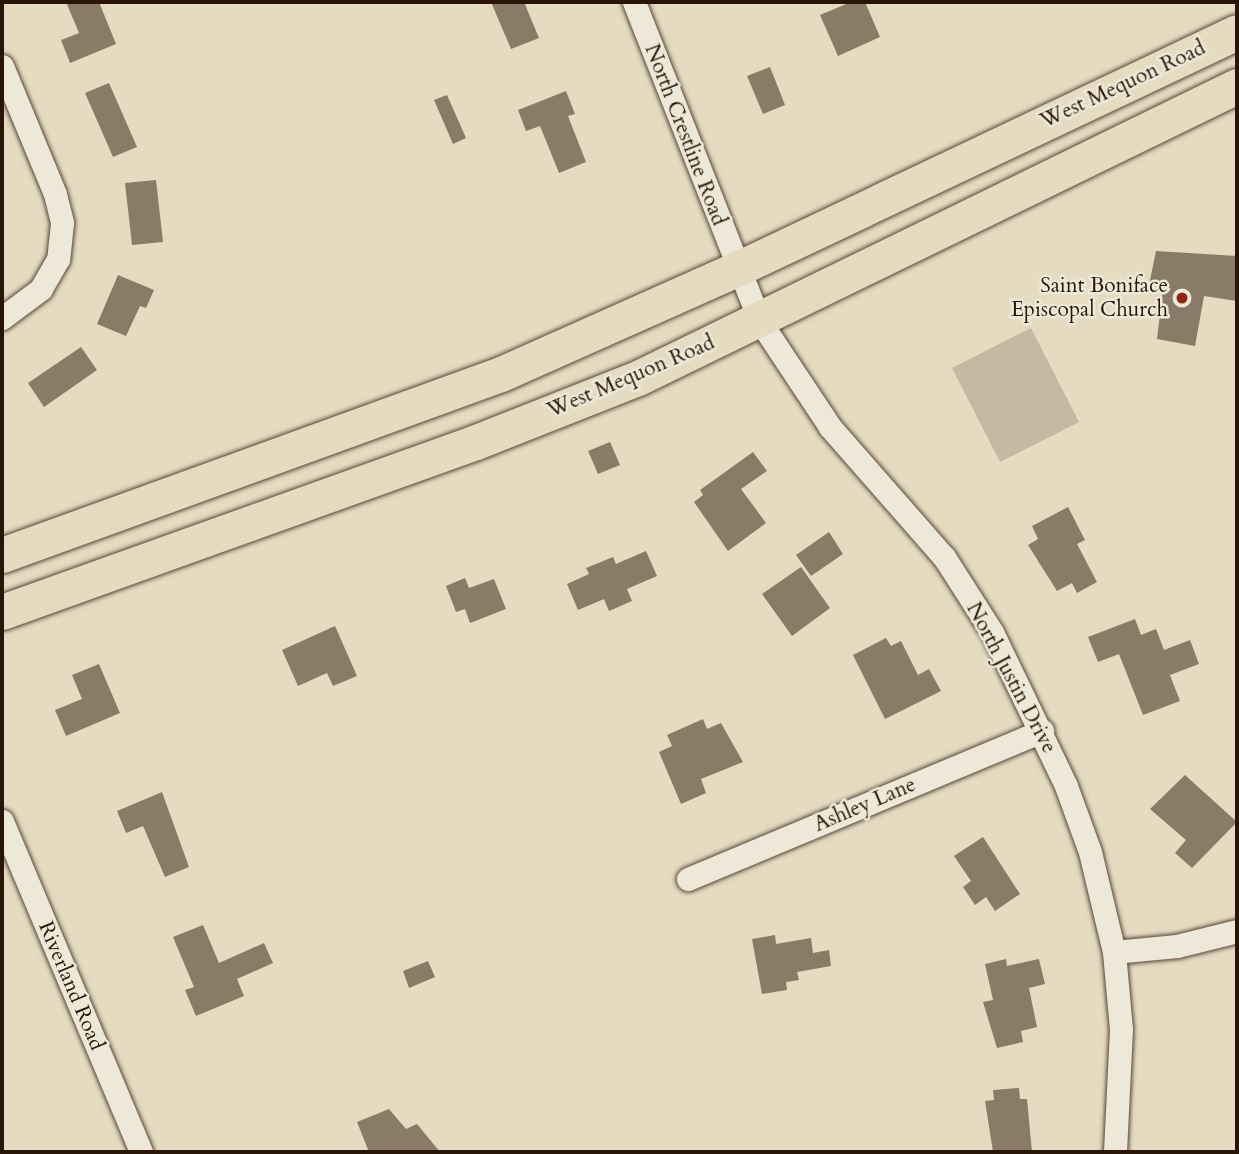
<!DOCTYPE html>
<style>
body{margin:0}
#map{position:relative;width:1239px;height:1154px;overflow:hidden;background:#e4dbc1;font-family:Cardo,serif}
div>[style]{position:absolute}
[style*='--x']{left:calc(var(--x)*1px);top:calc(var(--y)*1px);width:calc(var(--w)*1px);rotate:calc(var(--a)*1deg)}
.green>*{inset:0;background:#c4b9a2}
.building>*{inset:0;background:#8a7b68}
.roads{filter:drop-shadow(0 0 2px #584636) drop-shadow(0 0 2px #584636)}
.minor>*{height:23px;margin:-11.5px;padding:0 11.5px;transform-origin:11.5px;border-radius:11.5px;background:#ede8d7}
.primary>*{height:35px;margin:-17.5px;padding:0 17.5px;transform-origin:17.5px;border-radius:17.5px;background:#e4dbc1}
.dots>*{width:19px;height:19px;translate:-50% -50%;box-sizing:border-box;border:4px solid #ede8d7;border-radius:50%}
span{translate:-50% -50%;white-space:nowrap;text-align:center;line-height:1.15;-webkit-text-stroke:5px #ede8d7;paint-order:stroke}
.street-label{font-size:21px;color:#291408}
.poi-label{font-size:21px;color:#291408}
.right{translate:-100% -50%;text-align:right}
.frame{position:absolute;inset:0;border:4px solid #291408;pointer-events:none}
</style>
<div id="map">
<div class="green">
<i style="clip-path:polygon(1031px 328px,1079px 422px,1000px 462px,952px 368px)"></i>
</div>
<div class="building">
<i style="clip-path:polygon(66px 2px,99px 2px,116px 44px,70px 63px,61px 40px,79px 33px)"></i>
<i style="clip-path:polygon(491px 2px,524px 2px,539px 38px,511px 49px)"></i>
<i style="clip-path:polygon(851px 2px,865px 2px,880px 37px,838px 56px,820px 15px)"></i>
<i style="clip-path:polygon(770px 67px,785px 105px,763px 114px,747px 76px)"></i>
<i style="clip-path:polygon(109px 83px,137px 147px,113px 157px,85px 93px)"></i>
<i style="clip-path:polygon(566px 91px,575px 114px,568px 116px,586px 162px,559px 173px,540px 126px,526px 131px,518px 110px)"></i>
<i style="clip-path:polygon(447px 95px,466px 138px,453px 144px,434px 100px)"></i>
<i style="clip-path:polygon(156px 180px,163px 242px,132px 245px,125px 183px)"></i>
<i style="clip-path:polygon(1156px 251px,1237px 256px,1237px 301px,1204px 296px,1195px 346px,1157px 339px,1163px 288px,1149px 285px)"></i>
<i style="clip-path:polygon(118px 275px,154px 290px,146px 308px,140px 306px,126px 336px,97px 324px)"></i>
<i style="clip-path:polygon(81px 347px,97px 370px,44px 407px,28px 383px)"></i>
<i style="clip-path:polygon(610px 442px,620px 465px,598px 474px,588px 451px)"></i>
<i style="clip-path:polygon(753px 452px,767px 471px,741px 489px,766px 523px,728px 551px,694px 502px,703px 495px,700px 490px)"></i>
<i style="clip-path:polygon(1068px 507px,1085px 540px,1077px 544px,1097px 582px,1077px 593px,1072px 583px,1057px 591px,1028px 545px,1038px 539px,1032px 526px)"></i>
<i style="clip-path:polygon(829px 532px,843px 554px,811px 576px,796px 555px)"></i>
<i style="clip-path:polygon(646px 551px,657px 576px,627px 589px,632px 601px,609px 611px,604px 599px,578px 610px,567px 584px,589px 574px,586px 568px,613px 557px,616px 564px)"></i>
<i style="clip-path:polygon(801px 567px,830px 608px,792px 636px,762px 594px)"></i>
<i style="clip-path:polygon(465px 578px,469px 588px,494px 579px,506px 609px,470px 623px,465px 609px,456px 612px,446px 586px)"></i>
<i style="clip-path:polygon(1135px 619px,1141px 635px,1156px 629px,1164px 650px,1190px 640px,1199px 664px,1170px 675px,1180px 701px,1143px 715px,1119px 654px,1098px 662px,1088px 637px)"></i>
<i style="clip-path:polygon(335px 626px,357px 676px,333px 686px,327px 673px,298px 686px,282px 650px)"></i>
<i style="clip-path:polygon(886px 638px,891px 646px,901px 641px,918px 675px,929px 669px,941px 691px,885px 719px,853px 655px)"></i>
<i style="clip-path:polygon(99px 664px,120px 713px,66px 736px,55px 710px,82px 699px,72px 675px)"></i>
<i style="clip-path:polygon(703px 719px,707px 729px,721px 723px,743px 762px,701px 779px,706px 793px,681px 804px,659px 752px,672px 746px,667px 735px)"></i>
<i style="clip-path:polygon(1185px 775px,1237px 822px,1192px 868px,1175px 853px,1186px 840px,1150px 809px)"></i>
<i style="clip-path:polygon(162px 792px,189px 867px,165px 877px,143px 826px,126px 833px,117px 811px)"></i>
<i style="clip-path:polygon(983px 837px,1020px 894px,995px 911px,986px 897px,975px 905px,963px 887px,971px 881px,954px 856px)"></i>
<i style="clip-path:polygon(203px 925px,219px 963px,264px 943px,273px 963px,237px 979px,244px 996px,196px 1016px,185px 990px,194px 987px,173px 937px)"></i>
<i style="clip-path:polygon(775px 935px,776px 944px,811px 938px,813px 953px,829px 950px,831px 966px,797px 972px,799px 980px,786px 982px,787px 990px,762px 994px,752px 939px)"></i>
<i style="clip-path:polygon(1006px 959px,1007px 966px,1039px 959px,1045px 984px,1029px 988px,1037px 1027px,1021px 1031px,1023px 1042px,997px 1048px,983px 1002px,993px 1000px,985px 964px)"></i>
<i style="clip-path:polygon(428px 961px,435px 977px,409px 988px,403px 971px)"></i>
<i style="clip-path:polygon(1019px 1088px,1020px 1099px,1027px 1099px,1032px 1152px,993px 1152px,985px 1101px,994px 1100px,993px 1090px)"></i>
<i style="clip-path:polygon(389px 1109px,406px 1129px,417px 1124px,440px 1152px,369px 1152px,357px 1122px)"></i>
</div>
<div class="roads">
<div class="minor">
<i style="--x:634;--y:2;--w:342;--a:68.5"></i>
<i style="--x:759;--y:320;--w:128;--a:56.4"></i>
<i style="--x:830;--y:427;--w:173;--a:48.8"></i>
<i style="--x:944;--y:557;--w:89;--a:57.4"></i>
<i style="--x:992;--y:632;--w:171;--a:64.3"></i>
<i style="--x:1066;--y:786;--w:70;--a:70"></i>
<i style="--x:1090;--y:852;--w:103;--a:76.5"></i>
<i style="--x:1114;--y:952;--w:77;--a:84.8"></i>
<i style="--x:1121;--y:1029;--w:123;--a:92.8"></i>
<i style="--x:2;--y:66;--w:139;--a:67.5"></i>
<i style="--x:55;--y:194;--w:30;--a:76"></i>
<i style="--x:62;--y:223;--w:36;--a:96"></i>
<i style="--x:58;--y:259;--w:34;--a:120"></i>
<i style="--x:41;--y:289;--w:49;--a:143.4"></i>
<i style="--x:2;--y:821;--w:359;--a:67.2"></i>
<i style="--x:688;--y:879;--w:384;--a:-22.7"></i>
<i style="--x:1114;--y:952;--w:63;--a:-5.4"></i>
<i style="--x:1177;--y:946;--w:62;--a:-14"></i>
</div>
<div class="primary">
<i style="--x:2;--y:555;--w:531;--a:-19.94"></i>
<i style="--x:501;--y:374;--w:258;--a:-24"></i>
<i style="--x:737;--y:269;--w:553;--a:-25.36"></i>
<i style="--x:2;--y:612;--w:504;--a:-19.73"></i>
<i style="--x:476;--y:442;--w:176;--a:-21.6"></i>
<i style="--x:640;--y:377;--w:664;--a:-25.99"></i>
</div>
</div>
<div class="dots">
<i style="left:1182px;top:298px;background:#8f2418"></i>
</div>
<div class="street-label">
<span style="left:1123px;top:85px;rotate:-25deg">West Mequon Road</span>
<span style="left:685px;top:135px;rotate:69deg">North Crestline Road</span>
<span style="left:631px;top:377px;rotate:-23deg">West Mequon Road</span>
<span style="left:1011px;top:678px;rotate:62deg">North Justin Drive</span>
<span style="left:865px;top:805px;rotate:-23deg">Ashley Lane</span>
<span style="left:71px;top:986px;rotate:67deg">Riverland Road</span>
</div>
<div class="poi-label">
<span class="right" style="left:1168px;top:298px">Saint Boniface<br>Episcopal Church</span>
</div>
<div class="frame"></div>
</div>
